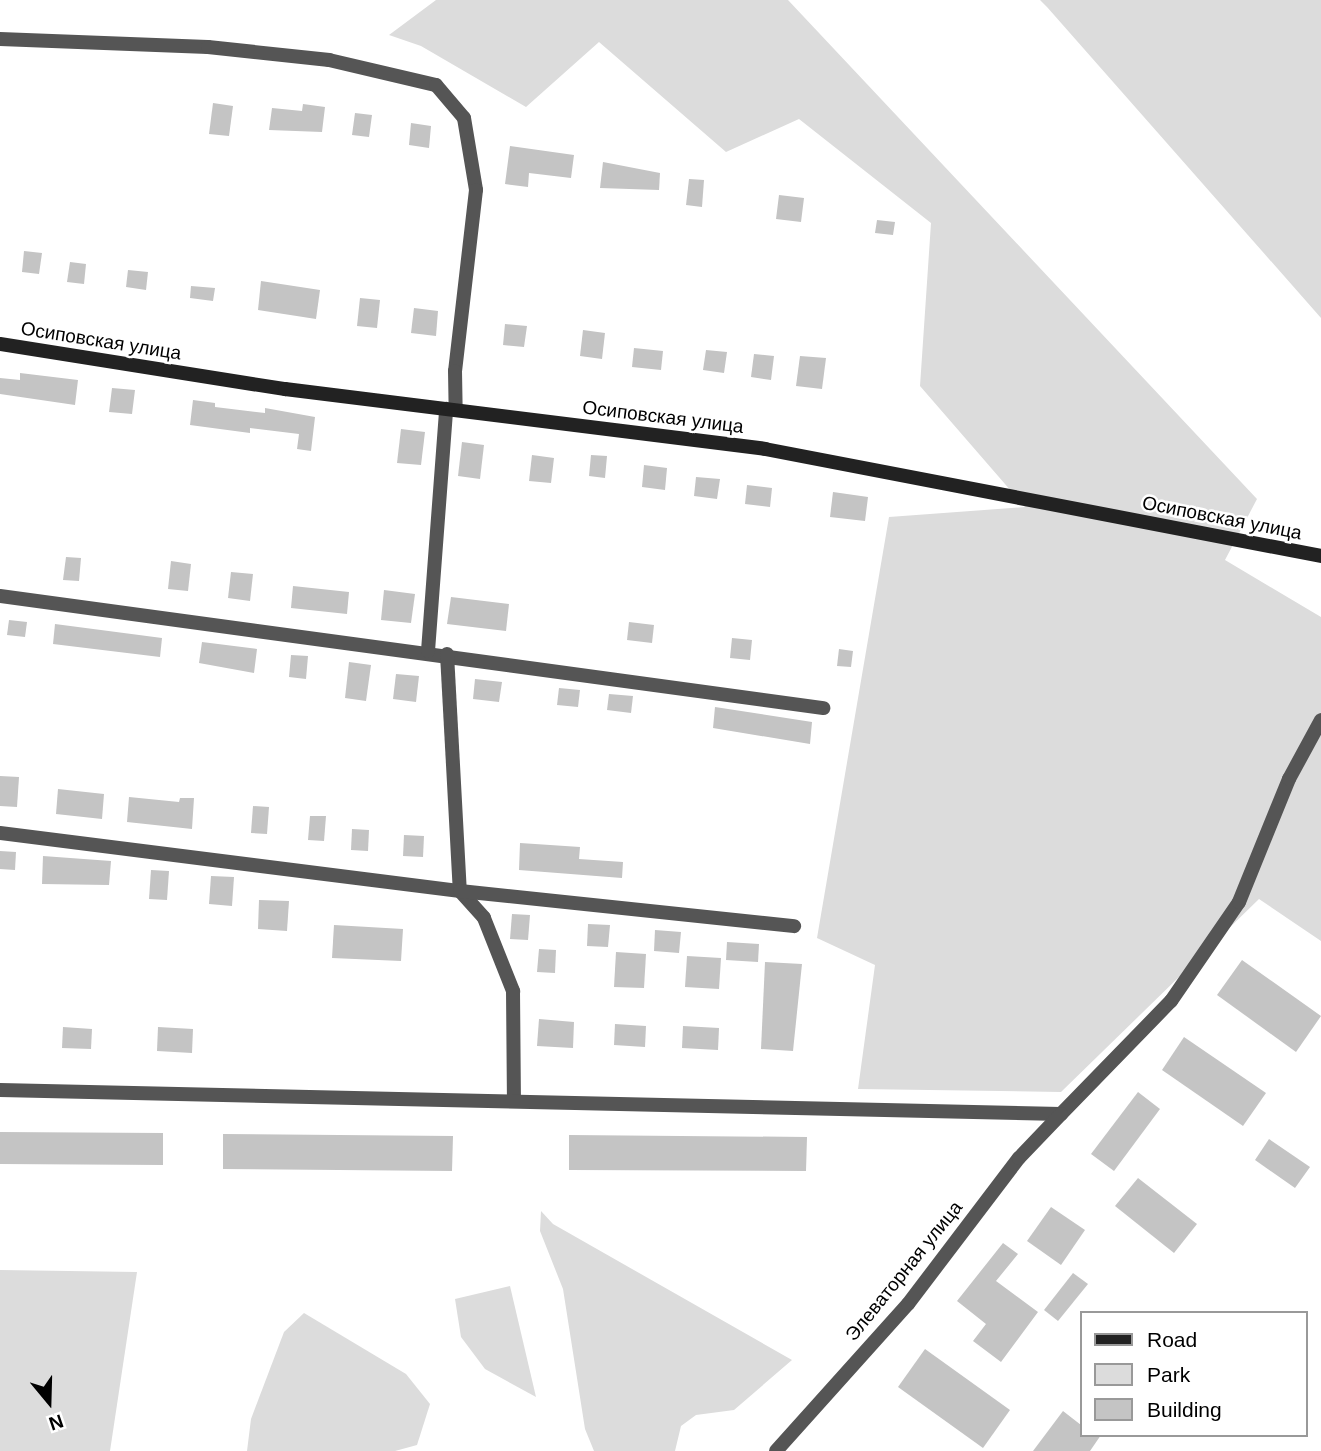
<!DOCTYPE html>
<meta charset="utf-8">
<style>
body{margin:0}
#map{position:relative;width:1321px;height:1451px;overflow:hidden;background:#fff;font-family:Helvetica,sans-serif}
div>[style]{position:absolute}
[style*='--x']{left:calc(var(--x)*1px);top:calc(var(--y)*1px);width:calc(var(--w)*1px);rotate:calc(var(--a)*1deg)}
.green>*{inset:0;background:#dcdcdc}
.building>*{inset:0;background:#c4c4c4}
.street>*{height:14px;margin:-7px;padding:0 7px;transform-origin:7px;border-radius:7px;background:#555}
.secondary>*{height:14px;margin:-7px;padding:0 7px;transform-origin:7px;border-radius:7px;background:#222}
span{translate:-50% -50%;white-space:nowrap;text-align:center;line-height:1.15;-webkit-text-stroke:5px #fff;paint-order:stroke}
.street-label{font-size:19px;color:#000}
.legend{position:absolute;left:1080px;top:1311px;width:228px;height:126px;box-sizing:border-box;background:#fff;border:2px solid #999;margin:0;padding:9px 12px;list-style:none;font-size:21px;color:#000}
.legend li{display:flex;align-items:center;gap:14px;height:35px}
.legend b{width:35px;border:2px solid #999}
.north{position:absolute;left:14px;top:1367px;width:70px;height:70px;-webkit-text-stroke:5px #fff;paint-order:stroke;rotate:161deg;font-size:19px;font-weight:700;line-height:28px;text-align:center;color:#000}
.north::after{content:'';display:block;margin:auto;width:24px;height:32px;background:#000;clip-path:polygon(50% 0,100% 100%,50% 72%,0 100%)}
</style>
<div id="map">
<div class="green">
<i style="clip-path:polygon(436px 0,788px 0,1257px 499px,1225px 560px,1321px 617px,1321px 941px,1259px 899px,1061px 1092px,858px 1089px,875px 965px,817px 938px,889px 517px,1025px 507px,920px 386px,931px 223px,799px 119px,726px 152px,599px 42px,526px 107px,421px 46px,389px 35px)"></i>
<i style="clip-path:polygon(1040px 0,1321px 0,1321px 318px,1047px 7px)"></i>
<i style="clip-path:polygon(541px 1211px,553px 1224px,792px 1360px,734px 1410px,696px 1415px,681px 1426px,675px 1451px,594px 1451px,585px 1429px,563px 1289px,540px 1231px)"></i>
<i style="clip-path:polygon(0 1270px,137px 1272px,110px 1451px,0 1451px)"></i>
<i style="clip-path:polygon(510px 1286px,536px 1397px,485px 1369px,461px 1337px,455px 1299px)"></i>
<i style="clip-path:polygon(304px 1313px,406px 1374px,430px 1404px,417px 1445px,395px 1451px,247px 1451px,251px 1419px,284px 1332px)"></i>
</div>
<div class="building">
<i style="clip-path:polygon(213px 103px,233px 106px,229px 136px,209px 134px)"></i>
<i style="clip-path:polygon(303px 104px,325px 107px,322px 132px,269px 130px,272px 108px,302px 111px)"></i>
<i style="clip-path:polygon(355px 113px,372px 115px,369px 137px,352px 135px)"></i>
<i style="clip-path:polygon(411px 123px,431px 126px,429px 148px,409px 145px)"></i>
<i style="clip-path:polygon(510px 146px,574px 155px,571px 178px,529px 173px,528px 187px,505px 184px)"></i>
<i style="clip-path:polygon(603px 162px,660px 173px,659px 190px,600px 188px)"></i>
<i style="clip-path:polygon(689px 179px,704px 180px,702px 207px,686px 205px)"></i>
<i style="clip-path:polygon(779px 195px,804px 198px,801px 222px,776px 219px)"></i>
<i style="clip-path:polygon(877px 220px,895px 222px,893px 235px,875px 233px)"></i>
<i style="clip-path:polygon(24px 251px,42px 253px,39px 274px,22px 272px)"></i>
<i style="clip-path:polygon(70px 262px,86px 264px,84px 284px,67px 282px)"></i>
<i style="clip-path:polygon(128px 270px,148px 272px,146px 290px,126px 287px)"></i>
<i style="clip-path:polygon(261px 281px,320px 290px,316px 319px,258px 310px)"></i>
<i style="clip-path:polygon(191px 286px,215px 288px,213px 301px,190px 298px)"></i>
<i style="clip-path:polygon(360px 298px,380px 300px,377px 328px,357px 326px)"></i>
<i style="clip-path:polygon(414px 308px,438px 311px,436px 336px,411px 333px)"></i>
<i style="clip-path:polygon(505px 324px,527px 326px,524px 347px,503px 345px)"></i>
<i style="clip-path:polygon(583px 330px,605px 333px,602px 359px,580px 356px)"></i>
<i style="clip-path:polygon(634px 348px,663px 351px,661px 370px,632px 367px)"></i>
<i style="clip-path:polygon(706px 350px,727px 352px,724px 373px,703px 370px)"></i>
<i style="clip-path:polygon(754px 354px,774px 356px,771px 380px,751px 377px)"></i>
<i style="clip-path:polygon(800px 356px,826px 358px,822px 389px,796px 386px)"></i>
<i style="clip-path:polygon(20px 373px,78px 380px,75px 405px,0 394px,0 378px,20px 380px)"></i>
<i style="clip-path:polygon(112px 388px,135px 390px,132px 414px,109px 412px)"></i>
<i style="clip-path:polygon(193px 400px,215px 403px,215px 407px,265px 413px,265px 408px,315px 417px,311px 451px,297px 449px,299px 434px,250px 428px,250px 433px,190px 425px)"></i>
<i style="clip-path:polygon(401px 429px,425px 432px,421px 465px,397px 463px)"></i>
<i style="clip-path:polygon(462px 442px,484px 445px,480px 479px,458px 476px)"></i>
<i style="clip-path:polygon(532px 455px,554px 458px,551px 483px,529px 481px)"></i>
<i style="clip-path:polygon(591px 455px,607px 456px,605px 478px,589px 476px)"></i>
<i style="clip-path:polygon(644px 465px,667px 468px,665px 490px,642px 487px)"></i>
<i style="clip-path:polygon(696px 477px,720px 479px,717px 499px,694px 496px)"></i>
<i style="clip-path:polygon(747px 485px,772px 488px,770px 507px,745px 504px)"></i>
<i style="clip-path:polygon(833px 492px,868px 497px,865px 521px,830px 517px)"></i>
<i style="clip-path:polygon(66px 557px,81px 558px,79px 581px,63px 580px)"></i>
<i style="clip-path:polygon(171px 561px,191px 564px,188px 591px,168px 589px)"></i>
<i style="clip-path:polygon(231px 572px,253px 574px,250px 601px,228px 598px)"></i>
<i style="clip-path:polygon(293px 586px,349px 592px,347px 614px,291px 608px)"></i>
<i style="clip-path:polygon(384px 590px,415px 594px,411px 623px,381px 620px)"></i>
<i style="clip-path:polygon(451px 597px,509px 604px,506px 631px,447px 624px)"></i>
<i style="clip-path:polygon(9px 620px,27px 622px,25px 637px,7px 635px)"></i>
<i style="clip-path:polygon(629px 622px,654px 625px,652px 643px,627px 640px)"></i>
<i style="clip-path:polygon(55px 624px,162px 638px,160px 657px,53px 644px)"></i>
<i style="clip-path:polygon(732px 638px,752px 640px,750px 660px,730px 658px)"></i>
<i style="clip-path:polygon(202px 642px,257px 649px,254px 673px,199px 663px)"></i>
<i style="clip-path:polygon(839px 649px,853px 651px,851px 667px,837px 666px)"></i>
<i style="clip-path:polygon(291px 655px,308px 656px,306px 679px,289px 677px)"></i>
<i style="clip-path:polygon(349px 662px,371px 665px,366px 701px,345px 698px)"></i>
<i style="clip-path:polygon(396px 674px,419px 676px,416px 702px,393px 699px)"></i>
<i style="clip-path:polygon(475px 679px,502px 682px,499px 702px,473px 699px)"></i>
<i style="clip-path:polygon(559px 688px,580px 690px,578px 707px,557px 705px)"></i>
<i style="clip-path:polygon(609px 694px,633px 696px,631px 713px,607px 710px)"></i>
<i style="clip-path:polygon(715px 707px,812px 722px,810px 744px,713px 728px)"></i>
<i style="clip-path:polygon(0 776px,19px 777px,17px 807px,0 806px)"></i>
<i style="clip-path:polygon(58px 789px,104px 794px,102px 819px,56px 814px)"></i>
<i style="clip-path:polygon(129px 797px,179px 802px,180px 798px,194px 798px,192px 829px,127px 822px)"></i>
<i style="clip-path:polygon(253px 806px,269px 807px,267px 834px,251px 833px)"></i>
<i style="clip-path:polygon(310px 816px,326px 816px,324px 841px,308px 840px)"></i>
<i style="clip-path:polygon(352px 829px,369px 830px,368px 851px,351px 850px)"></i>
<i style="clip-path:polygon(404px 835px,424px 836px,423px 857px,403px 856px)"></i>
<i style="clip-path:polygon(520px 843px,580px 847px,579px 859px,623px 862px,622px 878px,519px 870px)"></i>
<i style="clip-path:polygon(0 851px,16px 852px,15px 870px,0 869px)"></i>
<i style="clip-path:polygon(43px 856px,111px 861px,109px 885px,42px 884px)"></i>
<i style="clip-path:polygon(151px 870px,169px 871px,167px 900px,149px 899px)"></i>
<i style="clip-path:polygon(211px 876px,234px 877px,232px 906px,209px 904px)"></i>
<i style="clip-path:polygon(259px 900px,289px 901px,287px 931px,258px 929px)"></i>
<i style="clip-path:polygon(512px 914px,530px 915px,528px 940px,510px 939px)"></i>
<i style="clip-path:polygon(588px 924px,610px 925px,608px 947px,587px 946px)"></i>
<i style="clip-path:polygon(334px 925px,403px 929px,401px 961px,332px 958px)"></i>
<i style="clip-path:polygon(655px 930px,681px 932px,679px 953px,654px 951px)"></i>
<i style="clip-path:polygon(727px 942px,759px 944px,758px 962px,726px 960px)"></i>
<i style="clip-path:polygon(539px 949px,556px 950px,555px 973px,537px 972px)"></i>
<i style="clip-path:polygon(616px 952px,646px 954px,644px 988px,614px 987px)"></i>
<i style="clip-path:polygon(687px 956px,721px 958px,719px 989px,685px 987px)"></i>
<i style="clip-path:polygon(1242px 960px,1321px 1016px,1296px 1052px,1217px 995px)"></i>
<i style="clip-path:polygon(765px 962px,802px 964px,793px 1051px,761px 1049px)"></i>
<i style="clip-path:polygon(539px 1019px,574px 1022px,573px 1048px,537px 1046px)"></i>
<i style="clip-path:polygon(615px 1024px,646px 1026px,645px 1047px,614px 1045px)"></i>
<i style="clip-path:polygon(683px 1026px,719px 1028px,718px 1050px,682px 1048px)"></i>
<i style="clip-path:polygon(63px 1027px,92px 1029px,91px 1049px,62px 1048px)"></i>
<i style="clip-path:polygon(158px 1027px,193px 1029px,192px 1053px,157px 1051px)"></i>
<i style="clip-path:polygon(1184px 1037px,1266px 1093px,1243px 1126px,1162px 1070px)"></i>
<i style="clip-path:polygon(1138px 1092px,1160px 1109px,1114px 1171px,1091px 1154px)"></i>
<i style="clip-path:polygon(0 1132px,163px 1133px,163px 1165px,0 1164px)"></i>
<i style="clip-path:polygon(223px 1134px,453px 1136px,452px 1171px,223px 1169px)"></i>
<i style="clip-path:polygon(569px 1135px,807px 1137px,806px 1171px,569px 1170px)"></i>
<i style="clip-path:polygon(1269px 1139px,1310px 1167px,1295px 1188px,1255px 1160px)"></i>
<i style="clip-path:polygon(1138px 1178px,1197px 1224px,1174px 1253px,1115px 1206px)"></i>
<i style="clip-path:polygon(1051px 1207px,1085px 1230px,1061px 1265px,1027px 1241px)"></i>
<i style="clip-path:polygon(1003px 1243px,1018px 1254px,996px 1281px,1038px 1312px,1001px 1362px,973px 1341px,986px 1324px,957px 1301px)"></i>
<i style="clip-path:polygon(1073px 1273px,1088px 1284px,1058px 1321px,1044px 1310px)"></i>
<i style="clip-path:polygon(925px 1349px,1010px 1410px,983px 1448px,898px 1387px)"></i>
<i style="clip-path:polygon(1063px 1411px,1081px 1425px,1081px 1435px,1101px 1435px,1090px 1451px,1033px 1451px)"></i>
</div>
<div class="street">
<i style="--x:0;--y:39;--w:208;--a:2.2"></i>
<i style="--x:208;--y:47;--w:122;--a:6.1"></i>
<i style="--x:329;--y:60;--w:110;--a:13.2"></i>
<i style="--x:436;--y:85;--w:43;--a:49.7"></i>
<i style="--x:464;--y:118;--w:73;--a:80.5"></i>
<i style="--x:476;--y:190;--w:182;--a:96.6"></i>
<i style="--x:455;--y:371;--w:39;--a:89"></i>
<i style="--x:0;--y:596;--w:831;--a:7.75"></i>
<i style="--x:428;--y:651;--w:243;--a:-85.7"></i>
<i style="--x:447;--y:654;--w:237;--a:86.9"></i>
<i style="--x:460;--y:891;--w:36;--a:48"></i>
<i style="--x:484;--y:918;--w:79;--a:68.3"></i>
<i style="--x:513;--y:991;--w:108;--a:89.5"></i>
<i style="--x:0;--y:833;--w:464;--a:7.2"></i>
<i style="--x:460;--y:891;--w:336;--a:6"></i>
<i style="--x:0;--y:1090;--w:1061;--a:1.3"></i>
<i style="--x:1061;--y:1114;--w:158;--a:-45.8"></i>
<i style="--x:1171;--y:1001;--w:120;--a:-55.5"></i>
<i style="--x:1239;--y:902;--w:133;--a:-67.9"></i>
<i style="--x:1289;--y:779;--w:67;--a:-61.5"></i>
<i style="--x:776;--y:1451;--w:198;--a:-48.1"></i>
<i style="--x:908;--y:1304;--w:183;--a:-52.8"></i>
<i style="--x:1019;--y:1158;--w:61;--a:-46.3"></i>
</div>
<div class="secondary">
<i style="--x:0;--y:344;--w:289;--a:9"></i>
<i style="--x:285;--y:389;--w:484;--a:7.1"></i>
<i style="--x:765;--y:449;--w:566;--a:10.89"></i>
</div>
<div class="street-label">
<span style="left:101px;top:341px;rotate:9deg">Осиповская улица</span>
<span style="left:663px;top:417px;rotate:7deg">Осиповская улица</span>
<span style="left:1222px;top:518px;rotate:11deg">Осиповская улица</span>
<span style="left:904px;top:1271px;rotate:-51deg">Элеваторная улица</span>
</div>
<ul class="legend">
<li><b style="height:9px;background:#222"></b>Road</li>
<li><b style="height:19px;background:#dcdcdc"></b>Park</li>
<li><b style="height:19px;background:#c4c4c4"></b>Building</li>
</ul>
<div class="north">N</div>
</div>
